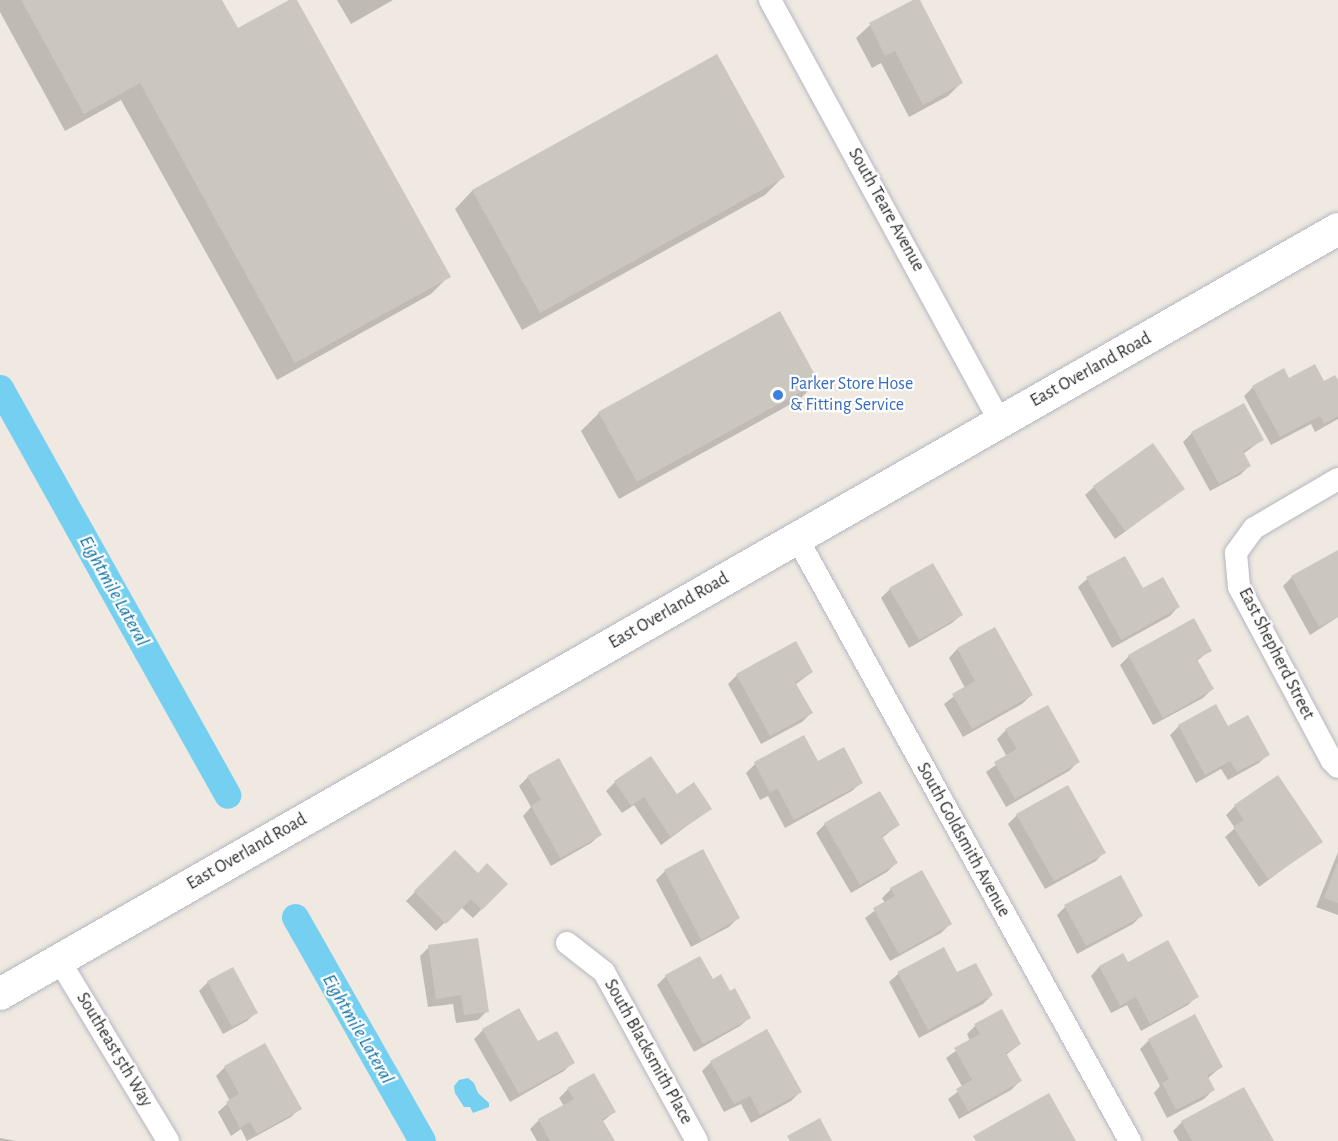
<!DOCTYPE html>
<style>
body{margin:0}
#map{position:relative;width:1338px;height:1141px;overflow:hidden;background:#efe9e1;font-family:"Alegreya Sans",sans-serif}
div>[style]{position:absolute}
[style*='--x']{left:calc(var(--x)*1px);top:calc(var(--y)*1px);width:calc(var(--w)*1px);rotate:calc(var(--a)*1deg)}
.water>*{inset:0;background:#75cff0}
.shadow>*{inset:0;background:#0003}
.canal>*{height:27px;margin:-13.5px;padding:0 13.5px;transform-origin:13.5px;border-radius:13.5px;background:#75cff0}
.building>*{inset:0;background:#cbc7bf}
.roads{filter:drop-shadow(0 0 2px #b4b7c1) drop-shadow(0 0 2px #b4b7c1)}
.minor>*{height:22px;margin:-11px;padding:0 11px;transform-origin:11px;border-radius:11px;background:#fff}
.secondary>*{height:32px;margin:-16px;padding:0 16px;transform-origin:16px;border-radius:16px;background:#fff}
.dots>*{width:16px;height:16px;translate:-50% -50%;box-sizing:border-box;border:3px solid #fff;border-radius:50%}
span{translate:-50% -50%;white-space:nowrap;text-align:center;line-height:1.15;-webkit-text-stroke:4.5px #fff;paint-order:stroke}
.street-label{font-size:18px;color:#2e2e2e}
.shop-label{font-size:18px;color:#366cbe}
.left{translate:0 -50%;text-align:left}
.water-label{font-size:20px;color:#0d6fa3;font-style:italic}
</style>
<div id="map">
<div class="water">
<i style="clip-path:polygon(468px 1078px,474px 1083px,478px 1093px,489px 1103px,489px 1107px,473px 1113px,470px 1107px,464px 1107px,455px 1093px,454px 1086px,459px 1080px)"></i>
</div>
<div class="shadow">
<i style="clip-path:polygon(0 0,220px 0,237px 30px,295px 0,449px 276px,431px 294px,277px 380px,121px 100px,65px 131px,0 12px)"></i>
<i style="clip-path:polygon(337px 0,393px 0,351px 24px)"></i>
<i style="clip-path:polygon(918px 0,961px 83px,948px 96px,909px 117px,881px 63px,872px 68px,856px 38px,870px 25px)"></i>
<i style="clip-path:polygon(716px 56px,783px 177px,765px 195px,522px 330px,455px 209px,472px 191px)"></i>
<i style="clip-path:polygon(1289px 380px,1338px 384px,1338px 419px,1315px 432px,1311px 424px,1271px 445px,1244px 396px,1253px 387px)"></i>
<i style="clip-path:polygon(818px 381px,800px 399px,619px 499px,581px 431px,599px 413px)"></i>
<i style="clip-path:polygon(1192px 433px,1262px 440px,1243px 454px,1249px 466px,1240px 475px,1210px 491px,1183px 442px)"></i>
<i style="clip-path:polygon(1094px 487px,1183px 489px,1115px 539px,1085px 495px)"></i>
<i style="clip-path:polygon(1338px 552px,1338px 617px,1310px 635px,1283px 586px,1292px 577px)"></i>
<i style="clip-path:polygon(1125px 558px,1142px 590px,1178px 607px,1170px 616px,1112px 648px,1078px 587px,1087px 579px)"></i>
<i style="clip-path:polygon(890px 589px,961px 615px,952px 623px,909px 648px,881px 598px)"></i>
<i style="clip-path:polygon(957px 649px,1031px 695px,1022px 704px,963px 737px,944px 704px,965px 688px,949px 658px)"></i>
<i style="clip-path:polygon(1210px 650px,1197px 661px,1212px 689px,1203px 698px,1153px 725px,1120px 665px,1129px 656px)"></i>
<i style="clip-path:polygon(812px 672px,795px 685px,811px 713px,802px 722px,761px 744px,728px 684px,737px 675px)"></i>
<i style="clip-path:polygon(1179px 726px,1227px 728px,1268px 754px,1259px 763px,1228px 780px,1221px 769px,1196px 783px,1170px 735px)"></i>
<i style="clip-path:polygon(1006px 730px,1078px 762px,1069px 771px,1006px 807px,986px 772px,1007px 757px,997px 739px)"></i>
<i style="clip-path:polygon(804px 737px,817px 763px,861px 782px,852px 791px,785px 828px,768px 796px,760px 800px,746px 773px,755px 764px)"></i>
<i style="clip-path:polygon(528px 777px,600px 835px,591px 843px,551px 866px,523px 816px,531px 807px,519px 786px)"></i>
<i style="clip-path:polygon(615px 782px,676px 796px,710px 809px,661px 845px,634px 805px,622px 813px,606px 791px)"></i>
<i style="clip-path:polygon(879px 793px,898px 825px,882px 838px,896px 863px,887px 872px,851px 893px,816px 833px,825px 824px)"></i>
<i style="clip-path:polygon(1235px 806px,1321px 841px,1259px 887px,1225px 837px,1235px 828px,1226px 815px)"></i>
<i style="clip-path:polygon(1017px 815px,1104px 852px,1096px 861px,1045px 889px,1008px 824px)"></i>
<i style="clip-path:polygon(703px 851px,738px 918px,729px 927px,691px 947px,656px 880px,664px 872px)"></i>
<i style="clip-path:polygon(455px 852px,478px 875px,506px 884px,473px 918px,461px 907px,436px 931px,406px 901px)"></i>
<i style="clip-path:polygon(1338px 852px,1338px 915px,1316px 907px)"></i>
<i style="clip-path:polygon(891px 889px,950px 924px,941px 933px,890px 961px,865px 918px,885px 903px,882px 898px)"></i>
<i style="clip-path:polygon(1065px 907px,1142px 915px,1133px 924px,1077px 954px,1057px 915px)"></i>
<i style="clip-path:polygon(429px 947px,487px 1011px,478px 1020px,456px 1023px,453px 1004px,428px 1007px,420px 956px)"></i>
<i style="clip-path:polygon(1123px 955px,1128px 964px,1197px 996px,1188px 1005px,1141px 1031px,1127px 1005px,1111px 1013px,1091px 976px,1099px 967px)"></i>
<i style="clip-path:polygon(700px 958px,712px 981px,730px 993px,749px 1018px,740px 1026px,694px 1052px,657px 985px,666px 976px)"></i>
<i style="clip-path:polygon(898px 974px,992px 995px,983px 1004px,919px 1038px,889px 982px)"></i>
<i style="clip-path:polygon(208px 982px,256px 1012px,247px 1021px,223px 1034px,199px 991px)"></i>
<i style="clip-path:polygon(975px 1026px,1020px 1044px,1006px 1055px,1020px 1081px,1011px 1090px,959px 1119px,948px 1099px,963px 1088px,946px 1058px,970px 1041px,967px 1034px)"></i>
<i style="clip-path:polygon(483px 1030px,537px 1043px,573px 1062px,564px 1071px,510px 1102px,474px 1039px)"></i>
<i style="clip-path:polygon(1149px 1040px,1221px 1067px,1207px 1079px,1213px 1090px,1204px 1099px,1167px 1118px,1154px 1093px,1160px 1086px,1140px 1049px)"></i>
<i style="clip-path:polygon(264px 1045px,300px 1108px,291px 1117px,247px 1141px,241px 1129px,231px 1136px,218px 1112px,230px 1101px,216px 1076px,225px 1067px)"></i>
<i style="clip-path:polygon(711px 1062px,800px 1092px,791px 1101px,751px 1123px,741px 1104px,724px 1112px,702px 1071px)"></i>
<i style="clip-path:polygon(568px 1089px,614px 1112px,602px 1122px,613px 1141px,537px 1141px,530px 1129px,539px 1120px,564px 1106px,559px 1098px)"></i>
<i style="clip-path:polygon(1182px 1122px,1272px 1141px,1179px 1141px,1173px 1131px)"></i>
<i style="clip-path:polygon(0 1138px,16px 1141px,0 1141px)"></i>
</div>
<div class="canal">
<i style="--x:0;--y:388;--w:466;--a:60.8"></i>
<i style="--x:295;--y:917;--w:257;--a:60.4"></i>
</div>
<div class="building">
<i style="clip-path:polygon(21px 0,222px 0,238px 28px,289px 0,297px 0,451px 277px,295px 363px,140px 83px,84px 114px)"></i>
<i style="clip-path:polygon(913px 0,920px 0,963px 83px,923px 105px,895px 51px,885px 56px,869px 23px)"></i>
<i style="clip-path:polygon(717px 54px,785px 177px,540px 313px,472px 190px)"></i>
<i style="clip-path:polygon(780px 311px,819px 382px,637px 482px,598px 412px)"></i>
<i style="clip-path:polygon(1315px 364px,1324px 381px,1335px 375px,1338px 380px,1338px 416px,1324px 424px,1320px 416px,1280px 437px,1252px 386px,1284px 368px,1289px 378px)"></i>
<i style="clip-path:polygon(1244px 403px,1264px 440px,1243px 451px,1251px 466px,1219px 484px,1191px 432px)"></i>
<i style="clip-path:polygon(1153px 443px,1185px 489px,1125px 531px,1093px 486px)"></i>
<i style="clip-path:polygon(1338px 550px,1338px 617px,1319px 627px,1291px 576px)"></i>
<i style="clip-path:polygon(1125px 556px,1143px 588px,1163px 577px,1180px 607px,1121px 640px,1086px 577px)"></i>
<i style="clip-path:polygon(933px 563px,963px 615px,919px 640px,889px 588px)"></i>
<i style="clip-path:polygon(1194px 618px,1212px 651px,1197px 659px,1214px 689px,1163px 718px,1128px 655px)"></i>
<i style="clip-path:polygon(995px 627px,1033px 695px,972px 729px,952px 694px,975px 681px,957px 648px)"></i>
<i style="clip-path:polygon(796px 641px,813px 672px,795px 682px,813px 713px,770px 736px,736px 674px)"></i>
<i style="clip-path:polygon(1216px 704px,1228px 726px,1248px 715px,1270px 755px,1237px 772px,1230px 761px,1205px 775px,1178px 725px)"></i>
<i style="clip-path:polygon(1048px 705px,1080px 762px,1015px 799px,994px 762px,1017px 749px,1005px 729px)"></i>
<i style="clip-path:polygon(804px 735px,818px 761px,844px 747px,863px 783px,794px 820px,777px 788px,770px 793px,754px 762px)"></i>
<i style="clip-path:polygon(651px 756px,677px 794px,694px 782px,712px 809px,670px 837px,644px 797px,631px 806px,614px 781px)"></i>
<i style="clip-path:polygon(559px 758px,602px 835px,560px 858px,531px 806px,541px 800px,527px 776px)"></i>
<i style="clip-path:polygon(1278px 775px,1323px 842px,1268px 879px,1233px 827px,1244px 820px,1234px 805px)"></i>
<i style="clip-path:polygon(1068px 785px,1106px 853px,1054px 881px,1016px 814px)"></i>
<i style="clip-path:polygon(880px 791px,900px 825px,882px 836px,898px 863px,860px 885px,824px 823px)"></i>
<i style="clip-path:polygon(703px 849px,740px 918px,701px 940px,664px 870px)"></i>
<i style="clip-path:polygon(455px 850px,478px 873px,487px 863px,508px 884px,482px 910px,471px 899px,446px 924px,414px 891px)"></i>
<i style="clip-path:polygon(1338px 861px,1338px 903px,1324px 898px)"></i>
<i style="clip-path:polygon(922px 870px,952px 924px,899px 954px,873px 908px,895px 896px,890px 888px)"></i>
<i style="clip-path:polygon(1121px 875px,1143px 916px,1086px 946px,1064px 905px)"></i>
<i style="clip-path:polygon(478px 938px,489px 1012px,464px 1015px,461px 995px,436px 999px,428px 945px)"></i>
<i style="clip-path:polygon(1168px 940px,1199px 997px,1150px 1024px,1136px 997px,1120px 1006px,1099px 966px,1123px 953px,1128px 962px)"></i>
<i style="clip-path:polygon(944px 947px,957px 972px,976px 963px,993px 995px,928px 1030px,897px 972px)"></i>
<i style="clip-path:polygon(700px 956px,713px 979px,721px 974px,730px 991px,735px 988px,751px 1018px,703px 1044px,665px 975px)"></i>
<i style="clip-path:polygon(233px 967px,258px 1013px,232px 1027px,207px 981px)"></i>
<i style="clip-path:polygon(519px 1008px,538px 1041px,557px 1031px,575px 1063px,519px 1094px,482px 1029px)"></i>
<i style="clip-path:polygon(1002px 1009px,1021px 1044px,1006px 1053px,1022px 1081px,968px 1111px,956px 1089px,972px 1080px,954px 1048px,980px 1034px,974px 1024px)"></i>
<i style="clip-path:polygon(1195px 1014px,1223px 1067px,1207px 1075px,1215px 1090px,1176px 1110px,1162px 1083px,1169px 1079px,1148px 1039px)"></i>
<i style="clip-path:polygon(767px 1029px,802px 1092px,760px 1115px,750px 1096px,734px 1104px,710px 1061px)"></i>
<i style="clip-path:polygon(265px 1043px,302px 1109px,257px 1134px,250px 1122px,240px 1128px,226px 1102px,239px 1094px,224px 1066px)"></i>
<i style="clip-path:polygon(594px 1073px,616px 1112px,602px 1119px,615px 1141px,550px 1141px,538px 1119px,574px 1099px,567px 1088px)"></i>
<i style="clip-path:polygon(1244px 1087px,1274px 1141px,1192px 1141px,1181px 1121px)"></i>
<i style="clip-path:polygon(1049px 1093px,1076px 1141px,976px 1141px,973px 1136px)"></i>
<i style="clip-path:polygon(820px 1118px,832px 1141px,790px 1141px,787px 1136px)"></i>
</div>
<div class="roads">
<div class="minor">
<i style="--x:770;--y:0;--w:480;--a:61.4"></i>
<i style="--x:1338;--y:479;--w:97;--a:149.7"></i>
<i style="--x:1254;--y:528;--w:31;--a:126"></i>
<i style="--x:1236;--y:553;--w:34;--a:85"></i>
<i style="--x:1239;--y:587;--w:197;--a:61.9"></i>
<i style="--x:1332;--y:761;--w:8;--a:45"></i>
<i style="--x:797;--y:538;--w:689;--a:61.09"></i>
<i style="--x:567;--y:943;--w:47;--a:38.1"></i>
<i style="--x:604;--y:972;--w:193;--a:61.2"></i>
<i style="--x:59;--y:960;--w:211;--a:58.9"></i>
</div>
<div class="secondary">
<i style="--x:0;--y:994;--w:1541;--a:-29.76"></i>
</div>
</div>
<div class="dots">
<i style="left:778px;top:395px;background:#3f7fe0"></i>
</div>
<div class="street-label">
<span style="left:886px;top:210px;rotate:61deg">South Teare Avenue</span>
<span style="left:1091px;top:370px;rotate:-29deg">East Overland Road</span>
<span style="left:669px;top:611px;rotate:-30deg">East Overland Road</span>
<span style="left:1276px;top:654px;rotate:63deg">East Shepherd Street</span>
<span style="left:963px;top:840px;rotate:61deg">South Goldsmith Avenue</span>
<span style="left:247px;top:852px;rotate:-30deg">East Overland Road</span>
<span style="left:114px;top:1050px;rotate:59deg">Southeast 5th Way</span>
<span style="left:648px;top:1052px;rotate:61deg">South Blacksmith Place</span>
</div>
<div class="shop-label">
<span class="left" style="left:790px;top:395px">Parker Store Hose<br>&amp; Fitting Service</span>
</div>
<div class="water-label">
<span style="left:114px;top:591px;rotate:61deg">Eightmile Lateral</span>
<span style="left:358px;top:1029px;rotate:60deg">Eightmile Lateral</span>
</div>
</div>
